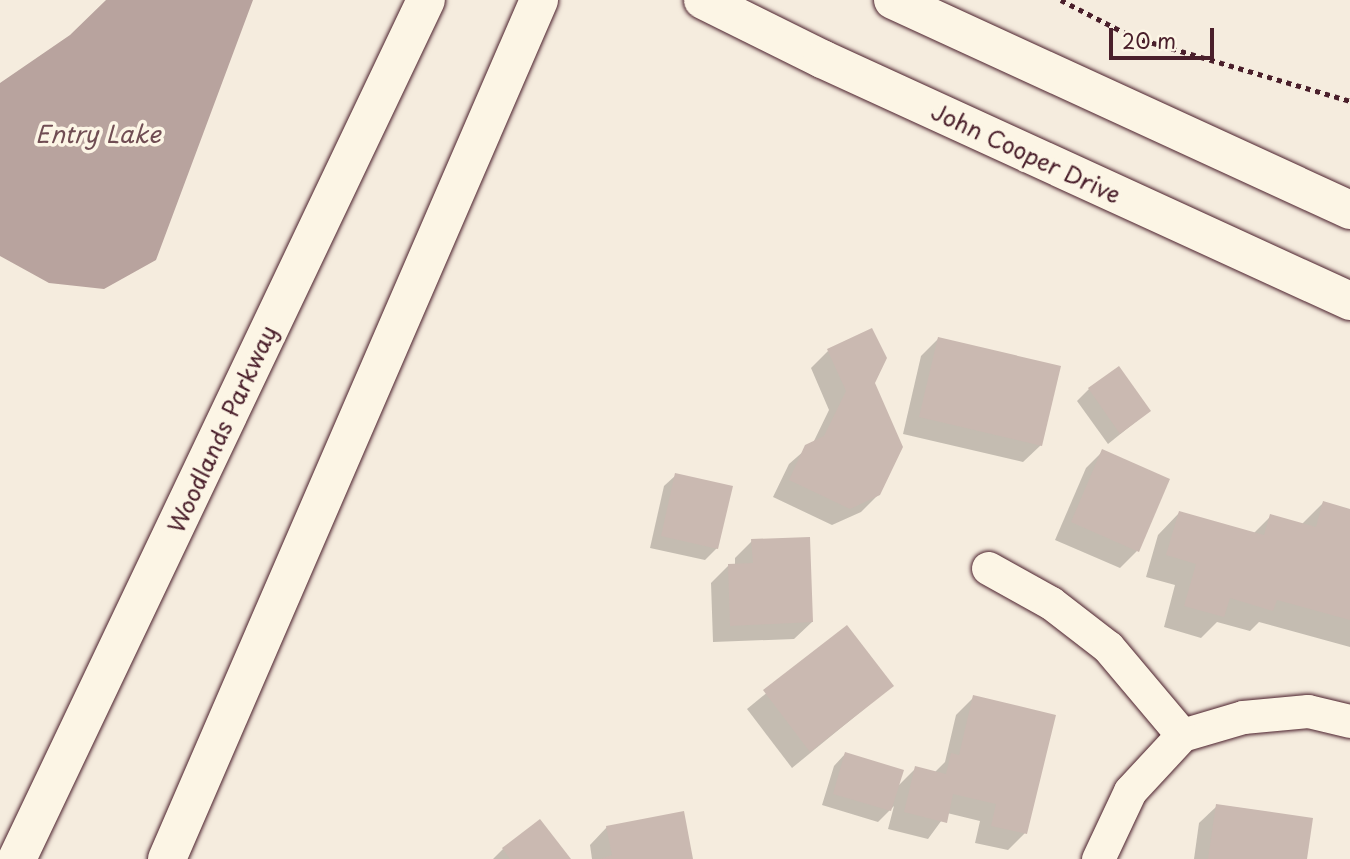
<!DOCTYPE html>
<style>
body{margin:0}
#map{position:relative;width:1350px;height:859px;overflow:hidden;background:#f5ecde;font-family:"Playpen Sans",sans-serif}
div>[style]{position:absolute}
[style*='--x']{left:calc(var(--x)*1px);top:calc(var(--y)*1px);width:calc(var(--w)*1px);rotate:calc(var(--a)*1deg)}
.water>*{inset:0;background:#b8a39e}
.shadow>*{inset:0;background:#0003}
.building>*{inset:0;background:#cab9b1}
.path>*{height:4.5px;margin-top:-2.25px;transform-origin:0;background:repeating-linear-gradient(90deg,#4a1f2b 0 5px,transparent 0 10px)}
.roads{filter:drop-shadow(0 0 2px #4a1f2b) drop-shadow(0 0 2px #4a1f2b)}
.minor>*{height:33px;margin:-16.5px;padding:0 16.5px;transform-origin:16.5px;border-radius:16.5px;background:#fcf5e5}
.tertiary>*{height:38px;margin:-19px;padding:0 19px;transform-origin:19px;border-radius:19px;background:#fcf5e5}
.primary>*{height:38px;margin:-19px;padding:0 19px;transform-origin:19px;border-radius:19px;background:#fcf5e5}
span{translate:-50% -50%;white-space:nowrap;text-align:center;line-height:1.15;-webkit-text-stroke:7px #fcf5e5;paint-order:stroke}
.street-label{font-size:23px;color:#4a1f2b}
.water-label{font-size:24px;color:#704d53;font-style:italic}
.scale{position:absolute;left:1109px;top:28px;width:105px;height:32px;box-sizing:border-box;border:4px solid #4a1f2b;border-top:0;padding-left:9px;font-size:21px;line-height:24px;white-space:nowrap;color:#4a1f2b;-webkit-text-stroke:5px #fcf5e5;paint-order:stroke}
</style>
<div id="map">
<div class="water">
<i style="clip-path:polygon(106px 0,253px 0,156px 260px,104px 289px,49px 283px,0 256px,0 83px,70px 35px)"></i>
</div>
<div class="shadow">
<i style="clip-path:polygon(938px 339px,1041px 445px,1023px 462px,903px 434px,921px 356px)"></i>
<i style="clip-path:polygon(828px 351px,873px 383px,879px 494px,861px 512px,832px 525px,773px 497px,789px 464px,813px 443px,829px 410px,811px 368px)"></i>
<i style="clip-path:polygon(1089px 389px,1149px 411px,1108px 444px,1077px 401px)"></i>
<i style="clip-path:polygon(1103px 451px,1137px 551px,1120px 568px,1055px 540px,1086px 468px)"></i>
<i style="clip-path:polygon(676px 475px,717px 548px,705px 560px,650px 548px,664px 486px)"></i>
<i style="clip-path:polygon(1323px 503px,1350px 510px,1350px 647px,1259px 622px,1250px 631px,1217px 622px,1201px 638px,1164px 627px,1175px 585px,1146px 577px,1158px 535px,1179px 513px,1253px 534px,1271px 516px,1301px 525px)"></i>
<i style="clip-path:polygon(752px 541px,812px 622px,794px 639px,713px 642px,711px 583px,728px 566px,735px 566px,735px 558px)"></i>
<i style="clip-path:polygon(847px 627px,892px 686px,792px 768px,747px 709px)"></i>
<i style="clip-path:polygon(974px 697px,1025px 833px,1008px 850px,975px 843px,980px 821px,947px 813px,928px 839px,888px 829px,894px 806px,878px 822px,822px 805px,834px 766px,845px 754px,896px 788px,916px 768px,934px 773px,945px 762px,956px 715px)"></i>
<i style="clip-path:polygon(1217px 806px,1305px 859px,1194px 859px,1199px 823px)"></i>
<i style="clip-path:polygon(607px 827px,691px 859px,592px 859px,590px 845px)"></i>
<i style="clip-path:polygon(503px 849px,568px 859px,493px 859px)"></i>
</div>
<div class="building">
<i style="clip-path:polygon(872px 328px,887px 358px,875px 383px,903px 447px,880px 495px,850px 509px,789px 480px,805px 445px,824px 436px,846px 391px,827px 349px)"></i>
<i style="clip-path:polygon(938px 337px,1061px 366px,1042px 446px,919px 417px)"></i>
<i style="clip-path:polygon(1119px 366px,1151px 411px,1120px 434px,1088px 388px)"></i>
<i style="clip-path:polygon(1102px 449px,1170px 479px,1139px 552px,1071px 522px)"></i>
<i style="clip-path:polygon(675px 473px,733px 486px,718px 549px,661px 536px)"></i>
<i style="clip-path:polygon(1323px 501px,1350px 509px,1350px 620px,1277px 600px,1273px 611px,1230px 598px,1224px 617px,1184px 606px,1196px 564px,1166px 555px,1179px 511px,1264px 535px,1270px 514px,1316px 527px)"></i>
<i style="clip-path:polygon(810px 537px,813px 622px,730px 626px,728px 564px,753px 563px,751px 539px)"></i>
<i style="clip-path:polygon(847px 625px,894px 686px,810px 752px,763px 690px)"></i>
<i style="clip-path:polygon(973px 695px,1056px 715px,1027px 834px,991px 826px,996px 804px,953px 794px,947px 823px,904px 812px,915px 766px,946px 774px,951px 753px,959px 755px)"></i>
<i style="clip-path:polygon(845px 752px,904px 770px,891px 811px,833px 794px)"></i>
<i style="clip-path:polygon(1216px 804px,1313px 818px,1307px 859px,1208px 859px)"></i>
<i style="clip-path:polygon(684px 811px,693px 859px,600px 859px,612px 855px,606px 826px)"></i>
<i style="clip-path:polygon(540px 819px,571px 859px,510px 859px,502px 848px)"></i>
</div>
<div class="path">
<i style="--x:1061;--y:0;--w:81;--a:27.2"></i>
<i style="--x:1133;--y:37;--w:226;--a:16.4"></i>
</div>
<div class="roads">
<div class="minor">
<i style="--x:988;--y:568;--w:72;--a:29.1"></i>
<i style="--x:1051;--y:603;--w:72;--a:37.7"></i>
<i style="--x:1108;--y:647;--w:115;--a:49.9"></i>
<i style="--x:1182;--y:735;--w:64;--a:-16.4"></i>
<i style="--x:1243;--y:717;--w:65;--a:-5.3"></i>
<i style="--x:1308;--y:711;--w:43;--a:13.4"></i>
<i style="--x:1098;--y:859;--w:75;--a:-64.8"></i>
<i style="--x:1130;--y:791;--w:76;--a:-47.1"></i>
</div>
<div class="tertiary">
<i style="--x:703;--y:0;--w:133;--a:26.4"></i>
<i style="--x:822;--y:59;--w:581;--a:24.62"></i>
<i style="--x:893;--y:0;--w:503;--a:24.68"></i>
</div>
<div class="primary">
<i style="--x:17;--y:859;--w:951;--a:-64.54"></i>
<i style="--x:167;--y:859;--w:936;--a:-66.58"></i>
</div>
</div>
<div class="street-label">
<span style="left:1026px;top:153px;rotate:25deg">John Cooper Drive</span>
<span style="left:222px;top:429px;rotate:-65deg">Woodlands Parkway</span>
</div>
<div class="water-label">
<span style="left:98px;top:134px">Entry Lake</span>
</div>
<div class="scale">20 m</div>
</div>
